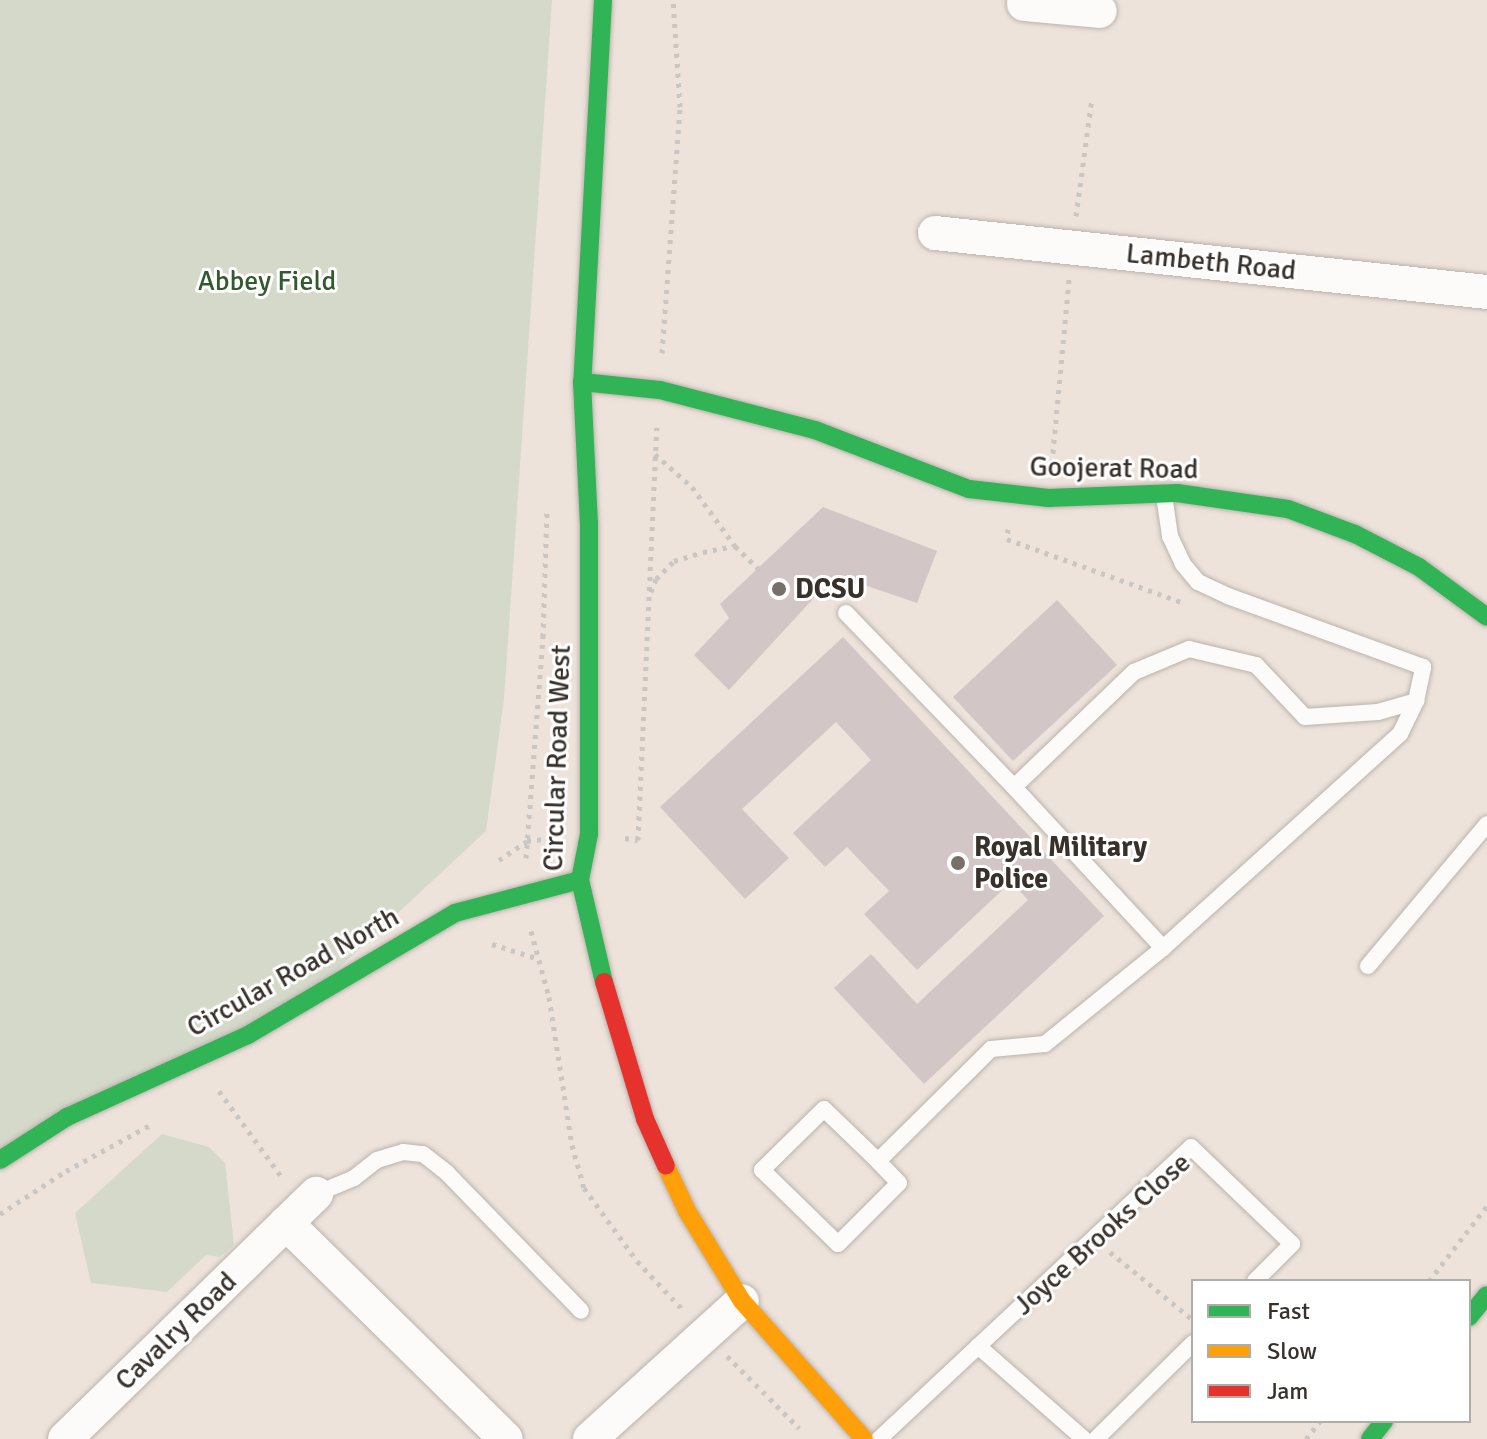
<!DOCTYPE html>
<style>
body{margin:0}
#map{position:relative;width:1487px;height:1439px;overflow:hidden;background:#ede3db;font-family:Signika,sans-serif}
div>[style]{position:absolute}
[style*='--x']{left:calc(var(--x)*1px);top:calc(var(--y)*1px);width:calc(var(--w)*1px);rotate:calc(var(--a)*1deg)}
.green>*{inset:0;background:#d4d9ca}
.building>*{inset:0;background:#d3c6c7}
.path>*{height:5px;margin-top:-2.5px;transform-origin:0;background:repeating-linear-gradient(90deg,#cac6c4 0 4px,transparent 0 10px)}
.roads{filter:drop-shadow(0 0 2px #bab3ac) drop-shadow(0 0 2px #bab3ac)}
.lane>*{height:16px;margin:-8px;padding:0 8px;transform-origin:8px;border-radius:8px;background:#fcfbfa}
.street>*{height:34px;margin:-17px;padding:0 17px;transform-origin:17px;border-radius:17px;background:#fcfbfa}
.fast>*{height:18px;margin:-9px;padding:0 9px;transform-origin:9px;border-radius:9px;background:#30b455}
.slow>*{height:18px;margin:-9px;padding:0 9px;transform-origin:9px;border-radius:9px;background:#ff9f0a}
.jam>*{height:18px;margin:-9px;padding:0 9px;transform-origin:9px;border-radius:9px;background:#e5322d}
.dots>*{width:22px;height:22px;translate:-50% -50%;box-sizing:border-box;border:4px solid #fff;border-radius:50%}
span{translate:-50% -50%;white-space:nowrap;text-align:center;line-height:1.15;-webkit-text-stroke:6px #fff;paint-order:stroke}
.street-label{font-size:28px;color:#38312b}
.park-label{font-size:28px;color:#335a2f}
.poi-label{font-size:28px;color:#38312b;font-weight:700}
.left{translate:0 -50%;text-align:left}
.legend{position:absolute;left:1191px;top:1279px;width:280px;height:144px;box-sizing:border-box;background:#fff;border:2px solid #afadaa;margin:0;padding:10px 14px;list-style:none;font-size:24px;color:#38312b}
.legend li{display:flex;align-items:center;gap:16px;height:40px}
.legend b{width:40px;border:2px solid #afadaa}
</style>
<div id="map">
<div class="green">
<i style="clip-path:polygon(0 0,552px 0,504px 699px,486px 831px,298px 1006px,0 1161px)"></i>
<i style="clip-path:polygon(162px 1134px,209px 1147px,225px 1163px,234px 1245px,220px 1257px,206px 1255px,167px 1292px,91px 1283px,75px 1213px)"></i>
</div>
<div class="building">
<i style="clip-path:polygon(823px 507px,937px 551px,917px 603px,835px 575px,729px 690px,694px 655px,729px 618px,720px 604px)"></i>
<i style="clip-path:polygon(1057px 600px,1117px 665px,1013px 761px,953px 697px)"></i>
<i style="clip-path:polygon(843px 637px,1104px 916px,924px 1084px,834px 988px,871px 954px,917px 1004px,1028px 900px,1011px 882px,917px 970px,864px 914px,889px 891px,847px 847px,825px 867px,793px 833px,871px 760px,836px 722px,742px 809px,789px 858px,745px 899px,660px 807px)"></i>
</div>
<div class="path">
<i style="--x:1076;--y:216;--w:119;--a:-82.3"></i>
<i style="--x:662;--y:353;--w:247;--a:-85.8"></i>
<i style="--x:680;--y:107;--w:107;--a:-93.7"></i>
<i style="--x:655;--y:454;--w:50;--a:41.7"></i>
<i style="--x:692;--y:487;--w:73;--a:53.9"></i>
<i style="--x:1052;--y:463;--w:186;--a:-84.7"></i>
<i style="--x:1008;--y:529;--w:10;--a:96"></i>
<i style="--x:1007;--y:539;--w:185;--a:19.9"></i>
<i style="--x:651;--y:592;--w:14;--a:-69"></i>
<i style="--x:656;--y:579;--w:25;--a:-45"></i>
<i style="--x:674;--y:561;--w:30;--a:-17"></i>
<i style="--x:703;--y:552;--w:33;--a:-11"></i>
<i style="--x:735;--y:546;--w:32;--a:44"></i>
<i style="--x:625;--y:838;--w:13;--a:9"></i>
<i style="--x:638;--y:840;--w:413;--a:-87.4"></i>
<i style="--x:526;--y:858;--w:222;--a:-85.6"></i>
<i style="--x:543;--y:637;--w:129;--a:-88.2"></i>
<i style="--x:499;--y:860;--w:34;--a:-34"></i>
<i style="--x:527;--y:841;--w:24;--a:-7"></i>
<i style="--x:531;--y:931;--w:68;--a:74.7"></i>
<i style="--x:549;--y:997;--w:150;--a:81.2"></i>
<i style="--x:572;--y:1145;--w:45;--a:74.4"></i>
<i style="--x:584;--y:1188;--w:90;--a:54"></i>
<i style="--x:637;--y:1261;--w:69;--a:46.8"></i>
<i style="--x:492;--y:944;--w:46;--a:17.7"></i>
<i style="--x:219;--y:1091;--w:110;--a:53.9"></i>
<i style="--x:0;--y:1214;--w:79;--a:-33.1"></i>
<i style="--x:66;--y:1171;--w:98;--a:-28.7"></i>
<i style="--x:1110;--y:1252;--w:106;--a:39.3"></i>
<i style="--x:1429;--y:1281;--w:95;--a:-52.3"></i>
<i style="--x:727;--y:1356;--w:102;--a:45"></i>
<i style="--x:1306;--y:1439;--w:23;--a:-52"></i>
</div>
<div class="roads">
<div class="lane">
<i style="--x:846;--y:613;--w:242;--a:46"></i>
<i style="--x:1163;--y:948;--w:219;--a:-132.8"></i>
<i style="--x:1014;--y:787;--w:166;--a:-43.8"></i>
<i style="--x:1134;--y:672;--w:60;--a:-22.7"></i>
<i style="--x:1189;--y:649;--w:69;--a:13.4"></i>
<i style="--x:1256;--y:665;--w:71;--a:46.7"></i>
<i style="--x:1305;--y:717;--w:73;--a:-3.9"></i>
<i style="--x:1378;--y:712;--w:40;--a:-16"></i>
<i style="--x:1368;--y:966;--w:185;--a:-50"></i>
<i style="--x:878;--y:1161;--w:75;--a:-136.1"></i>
<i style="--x:824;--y:1109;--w:87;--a:135.5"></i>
<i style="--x:762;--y:1170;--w:106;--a:44.2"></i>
<i style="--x:838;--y:1244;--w:86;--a:-45"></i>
<i style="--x:899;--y:1183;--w:30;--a:-134"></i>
<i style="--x:878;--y:1161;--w:159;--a:-44.7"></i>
<i style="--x:991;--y:1049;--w:54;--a:-5.3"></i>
<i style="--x:1045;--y:1044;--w:152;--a:-39.1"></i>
<i style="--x:1163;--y:948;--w:319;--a:-42.1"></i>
<i style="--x:1400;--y:734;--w:37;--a:-64"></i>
<i style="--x:1416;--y:701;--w:35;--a:-78"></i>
<i style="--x:1423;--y:667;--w:208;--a:-160"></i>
<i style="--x:1228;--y:596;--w:33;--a:-155"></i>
<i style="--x:1198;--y:582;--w:23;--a:-130"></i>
<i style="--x:1183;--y:564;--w:31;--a:-115"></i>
<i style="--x:1170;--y:536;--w:41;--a:-98.3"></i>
<i style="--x:316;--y:1194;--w:41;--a:-22.8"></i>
<i style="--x:354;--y:1178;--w:29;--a:-38"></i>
<i style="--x:377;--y:1160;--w:27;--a:-17"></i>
<i style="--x:403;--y:1152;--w:20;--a:6"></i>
<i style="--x:423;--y:1154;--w:31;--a:38"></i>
<i style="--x:447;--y:1173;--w:192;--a:45.8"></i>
<i style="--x:978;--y:1346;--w:141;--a:41.3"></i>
<i style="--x:879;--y:1439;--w:427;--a:-43.1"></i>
<i style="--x:1191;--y:1147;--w:140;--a:43.8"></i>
<i style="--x:1292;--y:1244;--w:52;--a:135"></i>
<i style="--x:1096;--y:1439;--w:136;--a:-44.7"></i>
</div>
<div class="street">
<i style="--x:1024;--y:4;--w:76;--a:5.3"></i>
<i style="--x:935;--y:233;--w:555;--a:6.1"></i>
<i style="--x:286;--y:1223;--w:308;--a:44.5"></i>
<i style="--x:65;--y:1439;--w:351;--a:-44.3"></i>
<i style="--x:590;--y:1439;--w:205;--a:-42.2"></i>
</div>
<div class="fast">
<i style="--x:603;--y:0;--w:383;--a:93.1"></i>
<i style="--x:582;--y:382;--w:141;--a:87.2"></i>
<i style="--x:589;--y:523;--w:311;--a:90"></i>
<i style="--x:589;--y:834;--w:47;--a:101.1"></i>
<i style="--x:580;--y:880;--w:105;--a:76.8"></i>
<i style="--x:582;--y:382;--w:78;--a:5.9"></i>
<i style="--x:660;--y:390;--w:160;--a:14.5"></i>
<i style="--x:815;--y:430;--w:165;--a:21"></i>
<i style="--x:969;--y:489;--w:80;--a:6.5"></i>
<i style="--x:1048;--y:498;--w:129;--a:-2.2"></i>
<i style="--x:1177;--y:493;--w:112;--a:8.2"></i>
<i style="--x:1288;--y:509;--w:72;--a:20.5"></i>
<i style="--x:1355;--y:534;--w:72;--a:27.3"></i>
<i style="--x:1419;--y:567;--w:84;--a:36.3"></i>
<i style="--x:0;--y:1160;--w:80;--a:-32.7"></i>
<i style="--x:67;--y:1117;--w:199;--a:-24.4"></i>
<i style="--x:248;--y:1035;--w:240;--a:-30.5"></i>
<i style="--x:455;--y:913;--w:129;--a:-14.8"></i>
<i style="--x:1469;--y:1317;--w:28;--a:-51"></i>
<i style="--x:1370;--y:1439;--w:23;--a:-52"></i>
</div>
<div class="slow">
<i style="--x:666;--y:1166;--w:50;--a:65"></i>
<i style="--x:687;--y:1211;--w:105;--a:58.6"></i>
<i style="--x:742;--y:1301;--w:184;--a:48.5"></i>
</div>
<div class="jam">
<i style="--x:604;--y:982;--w:143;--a:73.3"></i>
<i style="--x:645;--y:1119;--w:51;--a:65.9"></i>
</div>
</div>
<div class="dots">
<i style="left:779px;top:589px;background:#776f69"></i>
<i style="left:958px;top:863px;background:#776f69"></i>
</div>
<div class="street-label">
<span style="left:1211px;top:262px;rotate:6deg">Lambeth Road</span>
<span style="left:1114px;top:468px;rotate:1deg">Goojerat Road</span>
<span style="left:557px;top:758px;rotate:-88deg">Circular Road West</span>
<span style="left:293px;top:972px;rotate:-29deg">Circular Road North</span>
<span style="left:1102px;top:1234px;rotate:-42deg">Joyce Brooks Close</span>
<span style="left:176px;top:1331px;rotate:-44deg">Cavalry Road</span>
</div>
<div class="park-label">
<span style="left:267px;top:281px">Abbey Field</span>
</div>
<div class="poi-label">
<span class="left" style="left:795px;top:589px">DCSU</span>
<span class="left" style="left:974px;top:863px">Royal Military<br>Police</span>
</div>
<ul class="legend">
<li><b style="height:10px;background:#30b455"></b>Fast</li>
<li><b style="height:10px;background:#ff9f0a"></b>Slow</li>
<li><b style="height:10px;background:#e5322d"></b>Jam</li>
</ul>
</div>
